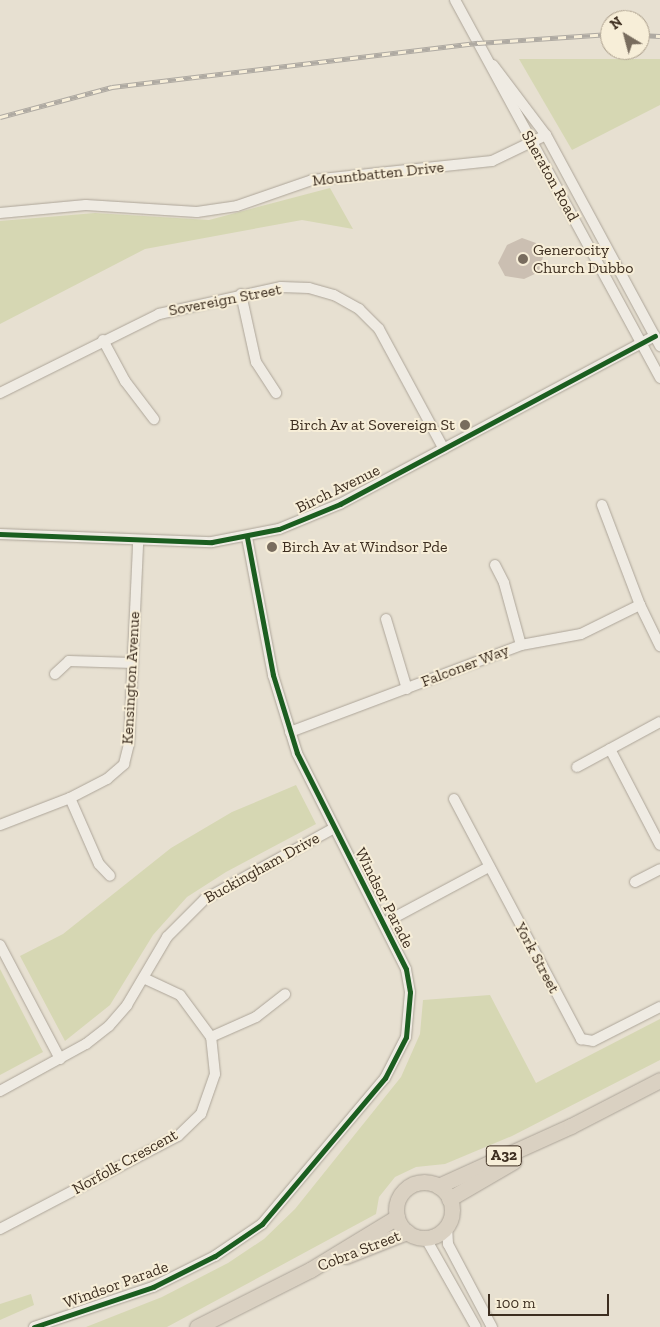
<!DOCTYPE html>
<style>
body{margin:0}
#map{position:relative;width:660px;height:1327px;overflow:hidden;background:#e7e0d1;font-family:"Zilla Slab",serif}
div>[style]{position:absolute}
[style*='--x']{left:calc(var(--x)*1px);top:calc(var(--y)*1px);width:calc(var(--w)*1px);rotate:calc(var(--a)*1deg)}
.green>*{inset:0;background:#d6d7b3}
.building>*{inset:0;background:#cbbfb2}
.roads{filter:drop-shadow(0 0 1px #ada599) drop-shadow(0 0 1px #ada599)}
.minor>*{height:10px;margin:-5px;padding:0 5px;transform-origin:5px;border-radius:5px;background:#efebe3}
.highway>*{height:15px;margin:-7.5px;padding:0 7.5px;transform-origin:7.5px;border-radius:7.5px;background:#dad1c2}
.highway>.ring{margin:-7.5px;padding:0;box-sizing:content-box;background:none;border:15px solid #dad1c2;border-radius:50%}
.rail>*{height:4.5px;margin-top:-2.25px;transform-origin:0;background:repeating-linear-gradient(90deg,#f7eed8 0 8px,#afaaa2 0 16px);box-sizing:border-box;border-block:1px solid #afaaa2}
.cycleway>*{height:5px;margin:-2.5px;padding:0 2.5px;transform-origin:2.5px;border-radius:2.5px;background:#1b5e20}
.dots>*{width:14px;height:14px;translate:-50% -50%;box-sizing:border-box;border:2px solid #f7eed8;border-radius:50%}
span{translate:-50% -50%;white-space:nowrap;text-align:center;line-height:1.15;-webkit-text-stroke:4px #f7eed8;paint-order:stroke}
.shield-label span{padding:1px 4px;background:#f7eed8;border:1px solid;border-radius:4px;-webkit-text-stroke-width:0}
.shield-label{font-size:15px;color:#3d2e20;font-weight:700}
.street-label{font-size:16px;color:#3d2e20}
.poi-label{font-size:16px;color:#3d2e20}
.left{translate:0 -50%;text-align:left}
.right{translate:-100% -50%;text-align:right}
.north{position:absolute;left:600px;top:10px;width:50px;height:50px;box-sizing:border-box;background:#f7eed8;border:1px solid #ada18e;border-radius:50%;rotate:323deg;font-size:14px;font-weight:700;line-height:20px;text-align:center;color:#3d2e20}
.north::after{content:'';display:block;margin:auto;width:18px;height:22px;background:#786c5e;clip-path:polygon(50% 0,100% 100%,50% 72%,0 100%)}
.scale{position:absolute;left:488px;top:1294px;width:121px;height:22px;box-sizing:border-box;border:2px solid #3d2e20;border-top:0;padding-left:6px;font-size:15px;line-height:18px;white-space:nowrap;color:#3d2e20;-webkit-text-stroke:4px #f7eed8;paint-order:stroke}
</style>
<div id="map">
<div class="green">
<i style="clip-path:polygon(519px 59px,660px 59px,660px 105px,572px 150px)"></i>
<i style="clip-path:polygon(330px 188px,353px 229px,302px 220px,145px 249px,0 324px,0 221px,95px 213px,209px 220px)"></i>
<i style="clip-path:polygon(296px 785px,316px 824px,226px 872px,187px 897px,153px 935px,110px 1005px,65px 1041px,20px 956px,63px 934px,171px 848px,232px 812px)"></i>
<i style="clip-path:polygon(0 969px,43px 1052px,0 1075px)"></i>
<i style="clip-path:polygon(490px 995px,536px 1083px,660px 1019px,660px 1060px,512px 1136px,445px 1164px,416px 1167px,395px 1177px,379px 1197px,376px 1214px,167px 1327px,86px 1327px,162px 1297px,228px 1263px,264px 1239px,295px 1209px,401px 1077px,420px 1034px,423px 1000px)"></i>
<i style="clip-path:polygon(31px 1294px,34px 1305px,0 1320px,0 1304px)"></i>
</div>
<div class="building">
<i style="clip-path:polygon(522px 238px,536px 243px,543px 257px,539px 272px,524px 279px,505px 276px,498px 263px,507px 245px)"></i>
</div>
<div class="roads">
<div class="minor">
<i style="--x:455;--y:0;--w:430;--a:61.5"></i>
<i style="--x:493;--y:65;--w:88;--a:52.9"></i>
<i style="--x:546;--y:135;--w:240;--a:61.6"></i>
<i style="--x:0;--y:213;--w:86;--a:-5.3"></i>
<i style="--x:86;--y:205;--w:111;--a:3.6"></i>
<i style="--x:197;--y:212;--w:40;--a:-8.5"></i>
<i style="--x:237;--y:206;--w:79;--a:-19.1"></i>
<i style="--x:312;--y:180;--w:181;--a:-6"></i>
<i style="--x:492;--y:161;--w:60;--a:-25.7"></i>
<i style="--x:241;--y:294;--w:70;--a:77.6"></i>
<i style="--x:256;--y:362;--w:37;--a:57"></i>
<i style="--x:103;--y:340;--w:47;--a:61.8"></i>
<i style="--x:125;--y:381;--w:48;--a:52.7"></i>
<i style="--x:0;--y:393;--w:178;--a:-26.4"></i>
<i style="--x:159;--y:314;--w:125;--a:-12.5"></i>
<i style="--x:281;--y:287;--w:28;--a:2"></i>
<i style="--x:309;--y:288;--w:26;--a:16"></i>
<i style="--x:334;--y:295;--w:29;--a:29"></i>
<i style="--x:359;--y:309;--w:28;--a:45"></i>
<i style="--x:379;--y:329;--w:136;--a:61.6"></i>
<i style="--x:602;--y:505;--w:107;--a:69.2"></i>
<i style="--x:640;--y:605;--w:46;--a:64"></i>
<i style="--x:0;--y:534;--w:212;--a:2.2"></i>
<i style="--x:212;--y:542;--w:68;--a:-11"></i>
<i style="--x:279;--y:529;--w:66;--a:-22.3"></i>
<i style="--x:340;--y:504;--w:357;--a:-28.1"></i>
<i style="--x:495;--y:565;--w:20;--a:63"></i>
<i style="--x:504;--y:583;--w:64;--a:74.7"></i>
<i style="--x:386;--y:619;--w:73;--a:73.3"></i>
<i style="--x:55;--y:674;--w:19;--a:-43"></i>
<i style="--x:69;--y:661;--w:64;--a:1.8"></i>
<i style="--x:290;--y:732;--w:247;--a:-20.6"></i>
<i style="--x:521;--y:645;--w:61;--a:-10.4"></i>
<i style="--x:581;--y:634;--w:66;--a:-26.2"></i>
<i style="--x:610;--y:749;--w:108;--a:62.5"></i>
<i style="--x:577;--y:767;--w:94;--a:-28.5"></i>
<i style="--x:70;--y:798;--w:72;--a:66.3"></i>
<i style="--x:99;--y:864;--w:16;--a:47"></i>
<i style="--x:454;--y:799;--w:272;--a:62.1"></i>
<i style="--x:581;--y:1039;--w:12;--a:9"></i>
<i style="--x:593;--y:1041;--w:75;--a:-26.9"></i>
<i style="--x:0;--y:825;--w:75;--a:-21.1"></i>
<i style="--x:70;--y:798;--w:42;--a:-27.2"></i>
<i style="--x:107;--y:779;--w:23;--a:-41"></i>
<i style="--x:124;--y:764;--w:21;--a:-76"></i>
<i style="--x:129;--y:744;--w:202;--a:-87.4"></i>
<i style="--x:635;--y:882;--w:28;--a:-27"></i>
<i style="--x:384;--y:923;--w:119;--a:-28.1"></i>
<i style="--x:0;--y:945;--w:129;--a:62.2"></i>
<i style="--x:211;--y:1037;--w:49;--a:-24"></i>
<i style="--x:256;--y:1017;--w:37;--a:-38"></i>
<i style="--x:0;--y:1091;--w:98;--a:-28.7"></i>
<i style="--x:86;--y:1044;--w:29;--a:-38"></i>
<i style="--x:109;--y:1026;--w:28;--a:-49"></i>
<i style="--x:127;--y:1005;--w:79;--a:-59.5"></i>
<i style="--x:167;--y:937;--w:54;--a:-45"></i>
<i style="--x:205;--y:899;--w:147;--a:-28.8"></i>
<i style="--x:447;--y:1225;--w:19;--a:87"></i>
<i style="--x:448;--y:1244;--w:94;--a:62.1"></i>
<i style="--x:0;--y:1229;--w:201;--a:-27.6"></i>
<i style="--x:178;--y:1136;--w:32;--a:-44"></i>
<i style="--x:201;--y:1114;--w:42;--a:-70.7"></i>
<i style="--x:215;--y:1074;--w:37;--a:-96"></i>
<i style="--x:211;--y:1037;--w:52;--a:-126.4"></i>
<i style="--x:180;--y:995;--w:40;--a:-155"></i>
<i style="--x:425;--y:1237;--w:103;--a:60.5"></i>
<i style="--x:34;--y:1327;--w:126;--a:-18.6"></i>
<i style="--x:153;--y:1287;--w:69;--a:-26.6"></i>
<i style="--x:215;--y:1256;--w:57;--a:-34.2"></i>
<i style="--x:262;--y:1224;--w:191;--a:-49.9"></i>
<i style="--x:385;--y:1078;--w:46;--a:-62.9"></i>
<i style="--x:406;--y:1037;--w:45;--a:-84.9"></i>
<i style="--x:410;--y:992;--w:23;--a:-100"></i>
<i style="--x:406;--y:969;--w:242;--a:-116.8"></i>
<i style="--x:297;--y:753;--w:82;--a:-107.1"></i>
<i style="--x:273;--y:675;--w:140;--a:-100.7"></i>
</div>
<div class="highway">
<i class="ring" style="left:396px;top:1182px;width:41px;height:41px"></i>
<i style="--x:438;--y:1186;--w:146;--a:-24.3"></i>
<i style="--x:571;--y:1126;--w:100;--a:-27.3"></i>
<i style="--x:449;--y:1199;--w:75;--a:-30.3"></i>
<i style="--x:346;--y:1256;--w:66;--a:-21.5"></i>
<i style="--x:197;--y:1327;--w:127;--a:-26.8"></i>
<i style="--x:310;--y:1270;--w:102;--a:-31.3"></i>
</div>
</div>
<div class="rail">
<i style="--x:640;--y:35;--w:20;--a:3"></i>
<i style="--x:0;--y:117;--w:116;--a:-15"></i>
<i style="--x:112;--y:87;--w:369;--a:-6.9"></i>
<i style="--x:478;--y:43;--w:132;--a:-3.9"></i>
</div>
<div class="cycleway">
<i style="--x:0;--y:534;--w:212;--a:2.2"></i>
<i style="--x:212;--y:542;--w:68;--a:-11"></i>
<i style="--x:279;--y:529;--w:66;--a:-22.3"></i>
<i style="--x:340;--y:504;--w:357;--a:-28.1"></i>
<i style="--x:34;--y:1327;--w:126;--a:-18.6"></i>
<i style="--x:153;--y:1287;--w:69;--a:-26.6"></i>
<i style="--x:215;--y:1256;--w:57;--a:-34.2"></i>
<i style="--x:262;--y:1224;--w:191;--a:-49.9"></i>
<i style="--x:385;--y:1078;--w:46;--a:-62.9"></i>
<i style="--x:406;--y:1037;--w:45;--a:-84.9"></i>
<i style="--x:410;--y:992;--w:23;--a:-100"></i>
<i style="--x:406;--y:969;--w:242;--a:-116.8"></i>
<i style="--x:297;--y:753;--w:82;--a:-107.1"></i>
<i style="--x:273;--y:675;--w:140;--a:-100.7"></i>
</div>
<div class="dots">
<i style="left:523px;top:259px;background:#786c5e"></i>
<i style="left:465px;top:425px;background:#786c5e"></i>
<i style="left:272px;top:547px;background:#786c5e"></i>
</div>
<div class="shield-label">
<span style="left:504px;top:1156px">A32</span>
</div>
<div class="street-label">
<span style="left:378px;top:174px;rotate:-6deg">Mountbatten Drive</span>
<span style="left:550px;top:176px;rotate:61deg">Sheraton Road</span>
<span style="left:225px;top:300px;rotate:-11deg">Sovereign Street</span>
<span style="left:338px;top:489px;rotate:-26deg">Birch Avenue</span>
<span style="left:465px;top:666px;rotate:-21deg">Falconer Way</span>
<span style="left:131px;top:678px;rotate:-87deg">Kensington Avenue</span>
<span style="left:262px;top:868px;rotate:-29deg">Buckingham Drive</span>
<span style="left:384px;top:898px;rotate:63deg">Windsor Parade</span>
<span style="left:537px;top:958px;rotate:62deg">York Street</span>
<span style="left:125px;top:1162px;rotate:-29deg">Norfolk Crescent</span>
<span style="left:359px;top:1251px;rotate:-21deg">Cobra Street</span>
<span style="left:116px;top:1285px;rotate:-20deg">Windsor Parade</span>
</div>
<div class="poi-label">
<span class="left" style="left:533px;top:259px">Generocity<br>Church Dubbo</span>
<span class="right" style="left:455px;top:425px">Birch Av at Sovereign St</span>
<span class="left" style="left:282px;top:547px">Birch Av at Windsor Pde</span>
</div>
<div class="north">N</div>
<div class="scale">100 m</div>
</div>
